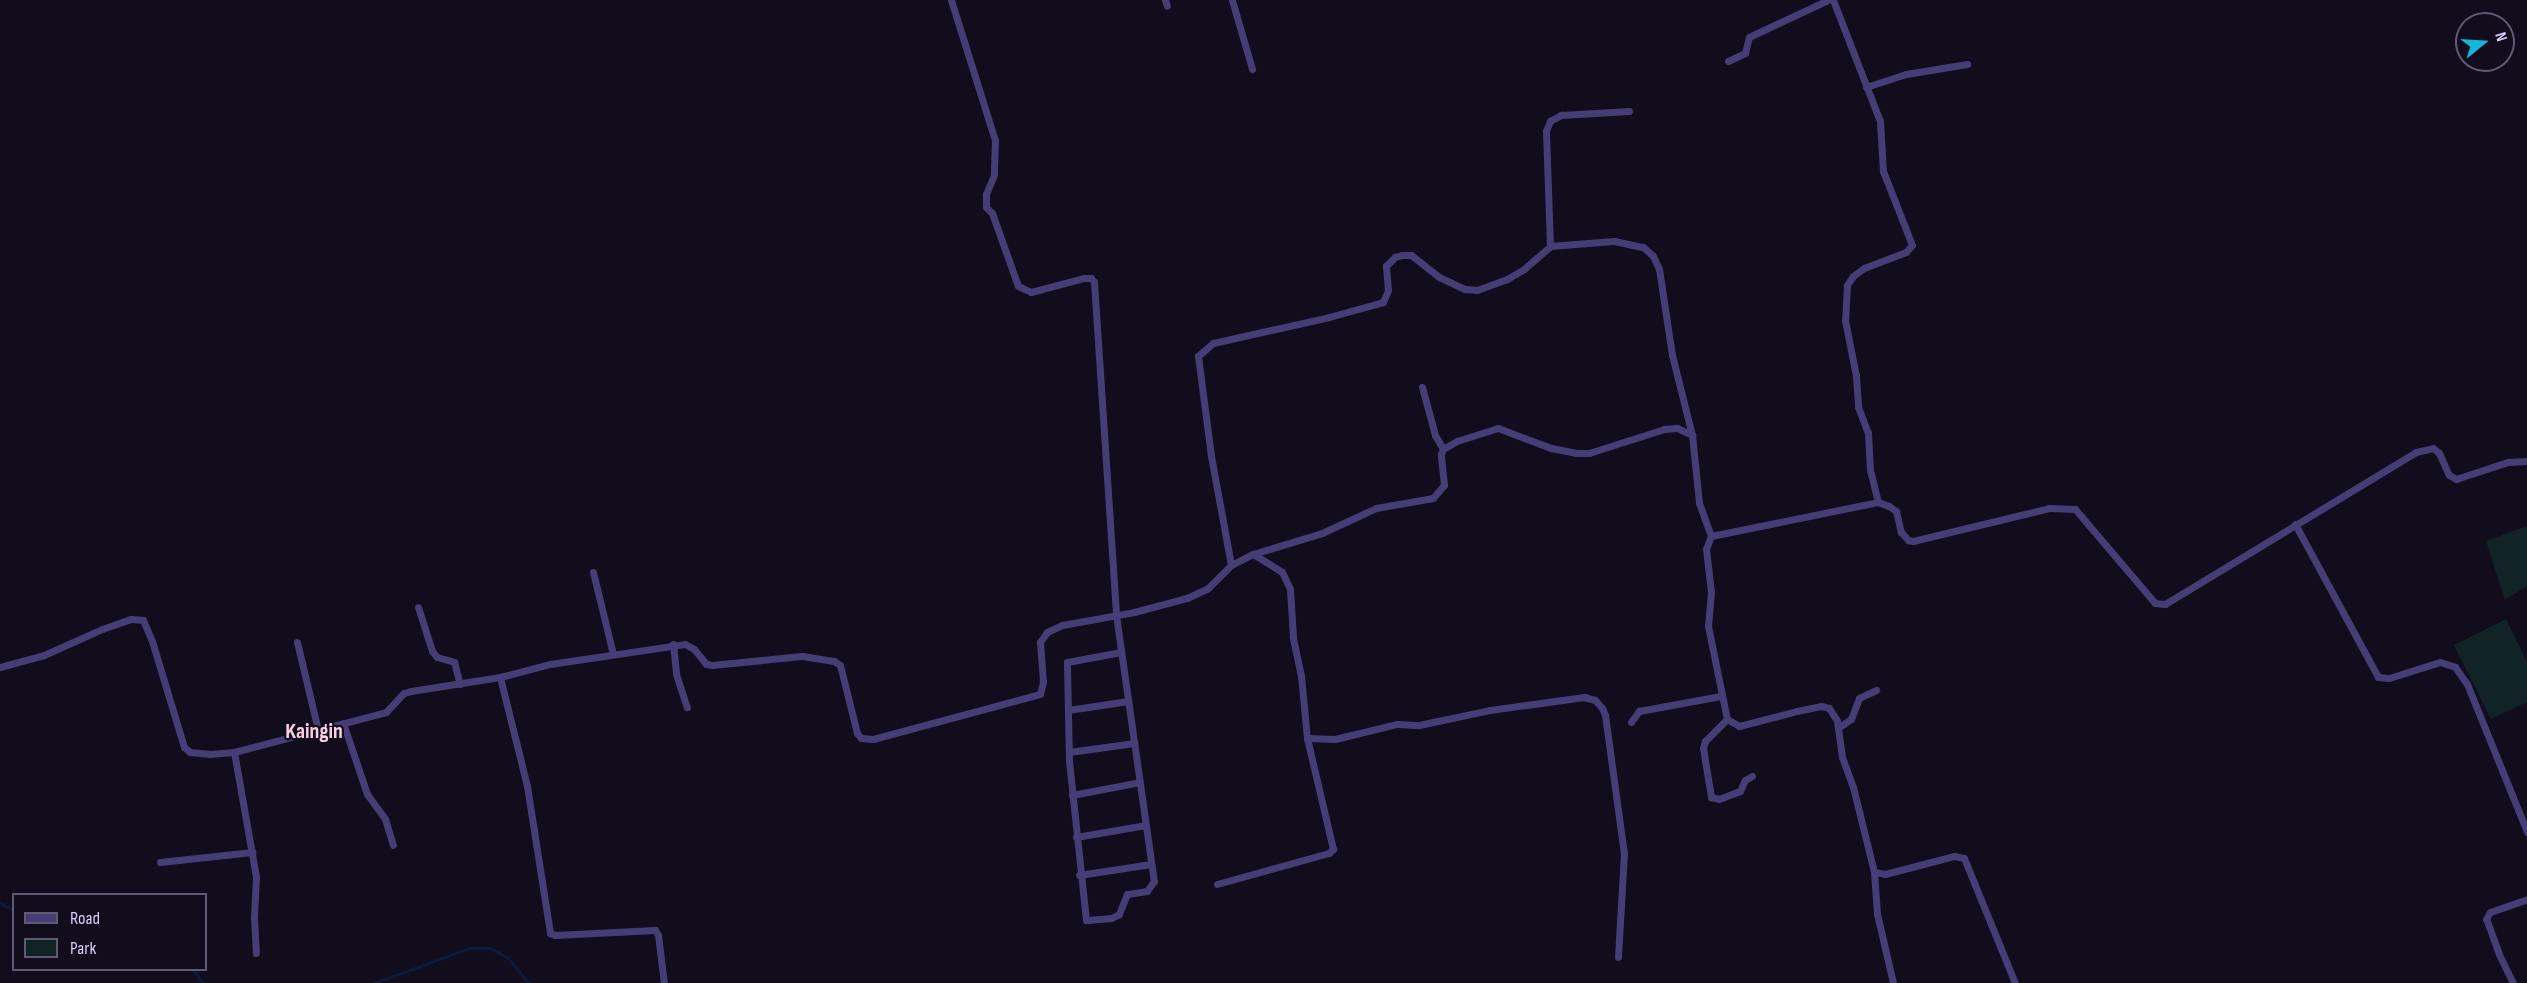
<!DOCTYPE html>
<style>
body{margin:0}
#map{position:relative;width:2527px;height:983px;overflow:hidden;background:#110d1c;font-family:"Sofia Sans Condensed",sans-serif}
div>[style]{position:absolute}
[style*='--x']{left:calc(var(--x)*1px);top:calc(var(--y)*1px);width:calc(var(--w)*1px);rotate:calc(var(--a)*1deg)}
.green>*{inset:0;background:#112325}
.stream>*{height:3px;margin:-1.5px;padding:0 1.5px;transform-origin:1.5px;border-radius:1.5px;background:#0f1a39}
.street>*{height:7px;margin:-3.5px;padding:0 3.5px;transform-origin:3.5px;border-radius:3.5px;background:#453d76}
span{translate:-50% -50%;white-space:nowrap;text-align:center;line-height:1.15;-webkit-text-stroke:4.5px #110d1c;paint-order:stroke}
.quarter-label{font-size:22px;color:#facfe6;font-weight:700}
.legend{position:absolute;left:12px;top:893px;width:195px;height:78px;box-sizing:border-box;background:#110d1c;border:2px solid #605a75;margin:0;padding:8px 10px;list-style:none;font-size:18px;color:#d7cdfa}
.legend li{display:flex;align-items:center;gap:12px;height:30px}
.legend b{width:30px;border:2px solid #605a75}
.north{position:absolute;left:2455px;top:12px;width:60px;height:60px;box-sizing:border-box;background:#110d1c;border:2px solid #605a75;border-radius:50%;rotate:72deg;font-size:16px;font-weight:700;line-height:24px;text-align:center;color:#d7cdfa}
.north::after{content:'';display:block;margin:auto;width:21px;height:27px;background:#16b5dd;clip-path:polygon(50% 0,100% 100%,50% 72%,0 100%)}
</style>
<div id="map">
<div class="green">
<i style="clip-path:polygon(2527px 526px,2527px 586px,2505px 600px,2486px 541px)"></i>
<i style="clip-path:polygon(2506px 619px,2527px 662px,2527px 702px,2491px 719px,2454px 645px)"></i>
</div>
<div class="stream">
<i style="--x:0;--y:903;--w:16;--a:27"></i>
<i style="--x:193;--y:970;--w:16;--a:52"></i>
<i style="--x:374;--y:983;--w:101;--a:-20.2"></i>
<i style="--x:469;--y:948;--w:21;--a:0"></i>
<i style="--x:490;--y:948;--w:21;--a:29"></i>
<i style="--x:508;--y:958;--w:32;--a:51"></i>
</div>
<div class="street">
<i style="--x:951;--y:0;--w:147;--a:72.6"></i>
<i style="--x:995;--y:140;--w:35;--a:92"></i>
<i style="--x:994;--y:175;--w:21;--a:113"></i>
<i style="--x:986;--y:194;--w:13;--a:90"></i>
<i style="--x:986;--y:207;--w:8;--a:45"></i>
<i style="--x:992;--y:213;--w:77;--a:70.4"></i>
<i style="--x:1018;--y:286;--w:14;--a:25"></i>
<i style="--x:1031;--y:292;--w:55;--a:-14.8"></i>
<i style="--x:1084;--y:278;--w:7;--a:0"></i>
<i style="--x:1091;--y:278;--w:5;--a:53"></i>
<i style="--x:1094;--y:282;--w:334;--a:86.2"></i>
<i style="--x:1116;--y:615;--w:269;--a:81.9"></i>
<i style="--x:1154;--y:881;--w:12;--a:125"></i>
<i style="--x:1147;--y:891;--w:20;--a:171"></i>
<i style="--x:1127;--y:894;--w:22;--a:112"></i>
<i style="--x:1119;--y:914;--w:9;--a:153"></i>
<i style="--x:1111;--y:918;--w:25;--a:175"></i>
<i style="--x:1086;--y:920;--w:160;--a:-96.1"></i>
<i style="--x:1069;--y:761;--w:99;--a:-91.2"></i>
<i style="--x:1067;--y:662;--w:55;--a:-10.5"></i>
<i style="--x:1165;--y:0;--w:6;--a:72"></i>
<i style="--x:1232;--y:0;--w:72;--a:73.8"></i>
<i style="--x:1833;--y:0;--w:130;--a:68.8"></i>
<i style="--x:1880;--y:121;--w:50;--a:86.6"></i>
<i style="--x:1883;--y:171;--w:79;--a:68.6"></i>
<i style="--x:1912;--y:245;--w:9;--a:131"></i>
<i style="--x:1906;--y:252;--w:45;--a:159.1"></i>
<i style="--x:1864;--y:268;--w:14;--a:144"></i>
<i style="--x:1853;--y:276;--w:11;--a:124"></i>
<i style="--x:1847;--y:285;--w:35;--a:93"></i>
<i style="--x:1845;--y:320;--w:57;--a:78.9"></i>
<i style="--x:1856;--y:376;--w:31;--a:86"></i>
<i style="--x:1858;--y:407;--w:28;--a:69"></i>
<i style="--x:1868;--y:433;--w:37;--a:87"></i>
<i style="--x:1870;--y:470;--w:33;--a:76"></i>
<i style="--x:1728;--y:61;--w:19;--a:-25"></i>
<i style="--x:1745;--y:53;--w:16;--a:-76"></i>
<i style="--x:1749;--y:37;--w:87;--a:-25.1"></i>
<i style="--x:1866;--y:87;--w:42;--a:-18"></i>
<i style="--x:1906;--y:74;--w:62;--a:-9.3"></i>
<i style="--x:1550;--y:246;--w:115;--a:-92"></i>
<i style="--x:1546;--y:131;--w:11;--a:-68"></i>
<i style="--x:1550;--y:121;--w:13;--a:-29"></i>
<i style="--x:1561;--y:115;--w:68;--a:-3.4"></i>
<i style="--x:1422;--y:387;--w:50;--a:74.8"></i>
<i style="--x:1435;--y:435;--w:16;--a:60"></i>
<i style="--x:2295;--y:524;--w:174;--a:61.5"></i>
<i style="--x:2378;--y:677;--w:11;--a:5"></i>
<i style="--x:2389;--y:678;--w:53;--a:-17.4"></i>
<i style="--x:2440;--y:662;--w:16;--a:18"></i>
<i style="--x:2455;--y:667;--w:21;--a:55"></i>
<i style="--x:2467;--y:684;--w:160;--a:67.9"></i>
<i style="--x:1711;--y:536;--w:14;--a:111"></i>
<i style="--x:1706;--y:549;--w:43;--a:83.4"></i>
<i style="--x:1711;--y:592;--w:34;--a:95"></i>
<i style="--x:1708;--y:626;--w:95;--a:78.5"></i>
<i style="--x:1727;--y:719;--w:14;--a:30"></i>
<i style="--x:1739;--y:726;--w:60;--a:-14.5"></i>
<i style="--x:1797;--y:711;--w:25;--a:-12"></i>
<i style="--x:1821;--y:706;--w:8;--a:14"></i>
<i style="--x:1829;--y:708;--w:15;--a:58"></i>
<i style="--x:1837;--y:721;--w:36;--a:82"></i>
<i style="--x:1842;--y:757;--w:32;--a:70"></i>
<i style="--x:1853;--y:787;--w:88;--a:76.1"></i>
<i style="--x:1874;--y:872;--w:11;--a:10"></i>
<i style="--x:1885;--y:874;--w:71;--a:-14.6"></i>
<i style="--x:1954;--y:856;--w:10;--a:11"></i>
<i style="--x:1964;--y:858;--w:135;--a:67.8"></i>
<i style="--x:1231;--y:565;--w:111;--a:-100.4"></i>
<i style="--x:1211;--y:456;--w:101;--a:-97.4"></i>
<i style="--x:1198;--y:356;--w:20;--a:-41"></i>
<i style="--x:1213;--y:343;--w:119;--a:-12.6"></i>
<i style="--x:1329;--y:317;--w:56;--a:-15.5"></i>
<i style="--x:1383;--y:302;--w:13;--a:-67"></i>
<i style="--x:1388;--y:290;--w:24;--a:-95"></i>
<i style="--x:1386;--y:266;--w:13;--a:-45"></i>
<i style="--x:1395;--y:257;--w:7;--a:-16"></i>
<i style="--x:1402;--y:255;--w:9;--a:0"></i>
<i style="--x:1411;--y:255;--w:36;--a:38"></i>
<i style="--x:1439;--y:277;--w:29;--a:25"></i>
<i style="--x:1465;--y:289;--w:12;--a:5"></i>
<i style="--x:1477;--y:290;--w:32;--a:-20"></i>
<i style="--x:1507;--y:279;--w:20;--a:-30"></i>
<i style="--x:1524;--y:269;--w:35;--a:-41"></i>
<i style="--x:1550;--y:246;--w:64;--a:-4.5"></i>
<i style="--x:1614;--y:241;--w:30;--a:12"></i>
<i style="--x:1643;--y:247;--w:13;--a:42"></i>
<i style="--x:1653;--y:256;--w:14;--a:65"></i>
<i style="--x:1659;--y:269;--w:87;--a:81.4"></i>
<i style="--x:1672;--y:355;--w:82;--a:76"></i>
<i style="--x:1692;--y:435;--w:68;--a:84.1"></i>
<i style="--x:1699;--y:503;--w:35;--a:70"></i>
<i style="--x:1711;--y:536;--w:170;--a:-11.5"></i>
<i style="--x:1878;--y:502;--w:12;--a:20"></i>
<i style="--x:1889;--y:506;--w:9;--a:36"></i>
<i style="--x:1896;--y:511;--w:22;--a:77"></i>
<i style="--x:1901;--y:532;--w:11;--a:49"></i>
<i style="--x:1908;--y:540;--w:5;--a:11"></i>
<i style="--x:1913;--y:541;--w:140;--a:-13.6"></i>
<i style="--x:2049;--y:508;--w:26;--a:2"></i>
<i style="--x:2075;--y:509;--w:123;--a:49.6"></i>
<i style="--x:2155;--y:603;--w:10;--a:6"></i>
<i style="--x:2165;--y:604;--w:293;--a:-31.2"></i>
<i style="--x:2416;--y:452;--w:17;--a:-13"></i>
<i style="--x:2433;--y:448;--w:8;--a:40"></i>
<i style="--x:2439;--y:453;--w:24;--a:66"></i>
<i style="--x:2449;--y:475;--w:8;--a:30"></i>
<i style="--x:2456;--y:479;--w:55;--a:-18.1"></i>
<i style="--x:2508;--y:462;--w:19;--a:-3"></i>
<i style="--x:593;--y:572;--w:84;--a:76.3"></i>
<i style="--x:418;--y:607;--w:46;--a:72.3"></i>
<i style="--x:432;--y:651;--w:8;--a:50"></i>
<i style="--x:437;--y:657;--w:18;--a:16"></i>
<i style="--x:454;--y:662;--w:23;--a:75"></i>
<i style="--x:297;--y:642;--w:90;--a:76.6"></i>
<i style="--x:673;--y:644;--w:30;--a:84"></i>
<i style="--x:676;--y:674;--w:35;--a:72"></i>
<i style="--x:0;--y:667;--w:46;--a:-15.3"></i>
<i style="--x:44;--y:655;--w:64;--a:-24.1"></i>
<i style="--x:102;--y:629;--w:31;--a:-19"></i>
<i style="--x:131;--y:619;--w:12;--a:5"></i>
<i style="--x:143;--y:620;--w:23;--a:67"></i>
<i style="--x:152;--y:641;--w:111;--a:73.2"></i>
<i style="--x:184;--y:747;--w:8;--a:40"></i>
<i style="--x:190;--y:752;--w:20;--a:6"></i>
<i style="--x:210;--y:754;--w:24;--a:-5"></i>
<i style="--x:234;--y:752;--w:157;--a:-14.7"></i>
<i style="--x:386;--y:712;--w:26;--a:-47"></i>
<i style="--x:404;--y:693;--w:7;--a:-16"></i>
<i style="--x:411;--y:691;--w:90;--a:-8.9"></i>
<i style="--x:500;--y:677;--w:52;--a:-14.6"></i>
<i style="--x:550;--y:664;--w:136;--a:-8.4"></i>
<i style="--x:685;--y:644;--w:10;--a:29"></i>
<i style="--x:694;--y:649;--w:19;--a:51"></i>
<i style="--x:706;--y:664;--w:6;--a:9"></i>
<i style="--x:712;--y:665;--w:90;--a:-5.7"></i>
<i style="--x:802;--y:656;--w:32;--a:9"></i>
<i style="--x:834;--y:661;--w:7;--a:34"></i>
<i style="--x:840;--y:665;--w:70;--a:76"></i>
<i style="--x:857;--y:733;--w:6;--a:51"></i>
<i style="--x:861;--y:738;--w:12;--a:5"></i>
<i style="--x:873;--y:739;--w:173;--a:-15.1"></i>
<i style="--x:1040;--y:694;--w:12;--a:-76"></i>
<i style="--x:1043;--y:682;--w:40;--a:-94.3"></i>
<i style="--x:1040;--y:642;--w:12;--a:-55"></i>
<i style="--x:1047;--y:632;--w:17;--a:-25"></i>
<i style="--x:1062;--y:625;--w:73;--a:-10.2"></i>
<i style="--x:1134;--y:612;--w:55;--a:-14.8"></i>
<i style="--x:1187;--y:598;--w:23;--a:-25"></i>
<i style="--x:1208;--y:588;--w:33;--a:-45"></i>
<i style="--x:1231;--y:565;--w:25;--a:-27"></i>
<i style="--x:1253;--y:554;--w:72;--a:-16.9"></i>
<i style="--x:1322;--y:533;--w:60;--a:-24.8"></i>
<i style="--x:1376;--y:508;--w:58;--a:-10"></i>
<i style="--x:1433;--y:498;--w:17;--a:-50"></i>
<i style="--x:1444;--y:485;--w:31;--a:-96"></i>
<i style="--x:1441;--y:454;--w:5;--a:-68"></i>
<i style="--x:1443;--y:449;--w:16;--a:-30"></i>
<i style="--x:1457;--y:441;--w:43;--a:-17.6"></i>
<i style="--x:1498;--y:428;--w:57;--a:20.7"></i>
<i style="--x:1551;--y:448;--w:25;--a:11"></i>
<i style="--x:1576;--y:453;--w:13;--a:0"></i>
<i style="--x:1589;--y:453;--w:79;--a:-17.7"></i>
<i style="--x:1664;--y:429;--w:13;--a:-4"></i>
<i style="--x:1677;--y:428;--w:17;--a:25"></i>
<i style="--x:500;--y:677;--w:112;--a:76.1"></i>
<i style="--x:527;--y:786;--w:149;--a:81.1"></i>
<i style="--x:550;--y:933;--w:5;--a:22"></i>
<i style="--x:555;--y:935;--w:100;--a:-2.9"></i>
<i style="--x:655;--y:930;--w:6;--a:59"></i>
<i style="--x:658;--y:935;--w:48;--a:82.9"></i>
<i style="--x:1068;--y:710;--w:61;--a:-8.5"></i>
<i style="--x:1727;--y:719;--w:31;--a:135"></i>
<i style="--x:1705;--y:741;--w:7;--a:106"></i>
<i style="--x:1703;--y:748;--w:50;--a:80.7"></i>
<i style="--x:1711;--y:797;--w:8;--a:14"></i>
<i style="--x:1719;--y:799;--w:22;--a:-21"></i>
<i style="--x:1740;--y:791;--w:12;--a:-66"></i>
<i style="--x:1745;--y:780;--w:8;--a:-30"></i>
<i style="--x:1631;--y:722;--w:14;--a:-54"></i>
<i style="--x:1639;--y:711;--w:83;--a:-10.4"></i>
<i style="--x:343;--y:723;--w:75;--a:71.3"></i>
<i style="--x:367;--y:794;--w:31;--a:54"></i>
<i style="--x:385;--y:819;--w:27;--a:73"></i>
<i style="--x:1838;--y:728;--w:16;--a:-35"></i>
<i style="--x:1851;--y:719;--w:22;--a:-69"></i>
<i style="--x:1859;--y:698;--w:19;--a:-25"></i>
<i style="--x:1307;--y:738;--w:28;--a:2"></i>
<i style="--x:1335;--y:739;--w:64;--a:-13.6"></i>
<i style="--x:1397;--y:724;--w:22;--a:3"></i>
<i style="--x:1419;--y:725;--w:73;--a:-11.9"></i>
<i style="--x:1490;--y:710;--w:95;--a:-7.9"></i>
<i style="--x:1584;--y:697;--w:11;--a:15"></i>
<i style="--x:1595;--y:700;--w:11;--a:49"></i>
<i style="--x:1602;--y:708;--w:8;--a:67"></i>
<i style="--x:1605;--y:715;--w:139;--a:82.2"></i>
<i style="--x:1624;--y:853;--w:104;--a:93.3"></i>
<i style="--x:234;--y:752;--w:127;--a:80"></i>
<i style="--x:256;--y:877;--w:40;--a:92.9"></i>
<i style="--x:254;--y:917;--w:36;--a:87"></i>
<i style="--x:1069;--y:752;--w:66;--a:-7.9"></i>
<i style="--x:1072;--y:795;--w:69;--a:-10.8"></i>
<i style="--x:1076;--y:837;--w:71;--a:-9.7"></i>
<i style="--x:160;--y:862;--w:93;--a:-6.2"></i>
<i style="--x:1874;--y:872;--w:42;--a:85.9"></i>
<i style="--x:1877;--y:914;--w:71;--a:76.9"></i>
<i style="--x:1079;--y:875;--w:73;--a:-8.7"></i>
<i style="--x:1217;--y:884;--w:116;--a:-15.5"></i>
<i style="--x:1329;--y:853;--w:6;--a:-45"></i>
<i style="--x:1333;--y:849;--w:114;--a:-103.2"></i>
<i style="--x:1307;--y:738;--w:62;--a:-95.5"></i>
<i style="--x:1301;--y:676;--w:40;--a:-102"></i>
<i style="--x:1293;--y:637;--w:48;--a:-93.6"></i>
<i style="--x:1290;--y:589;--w:19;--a:-115"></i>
<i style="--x:1282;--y:572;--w:34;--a:-148"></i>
<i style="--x:2513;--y:983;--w:32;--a:-116"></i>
<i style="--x:2499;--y:954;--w:37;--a:-110"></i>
<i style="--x:2486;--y:919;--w:8;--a:-60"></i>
<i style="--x:2490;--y:912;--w:39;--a:-19"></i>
</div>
<div class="quarter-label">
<span style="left:314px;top:732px">Kaingin</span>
</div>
<ul class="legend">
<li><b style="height:8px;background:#453d76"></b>Road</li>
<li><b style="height:16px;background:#112325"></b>Park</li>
</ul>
<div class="north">N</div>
</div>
